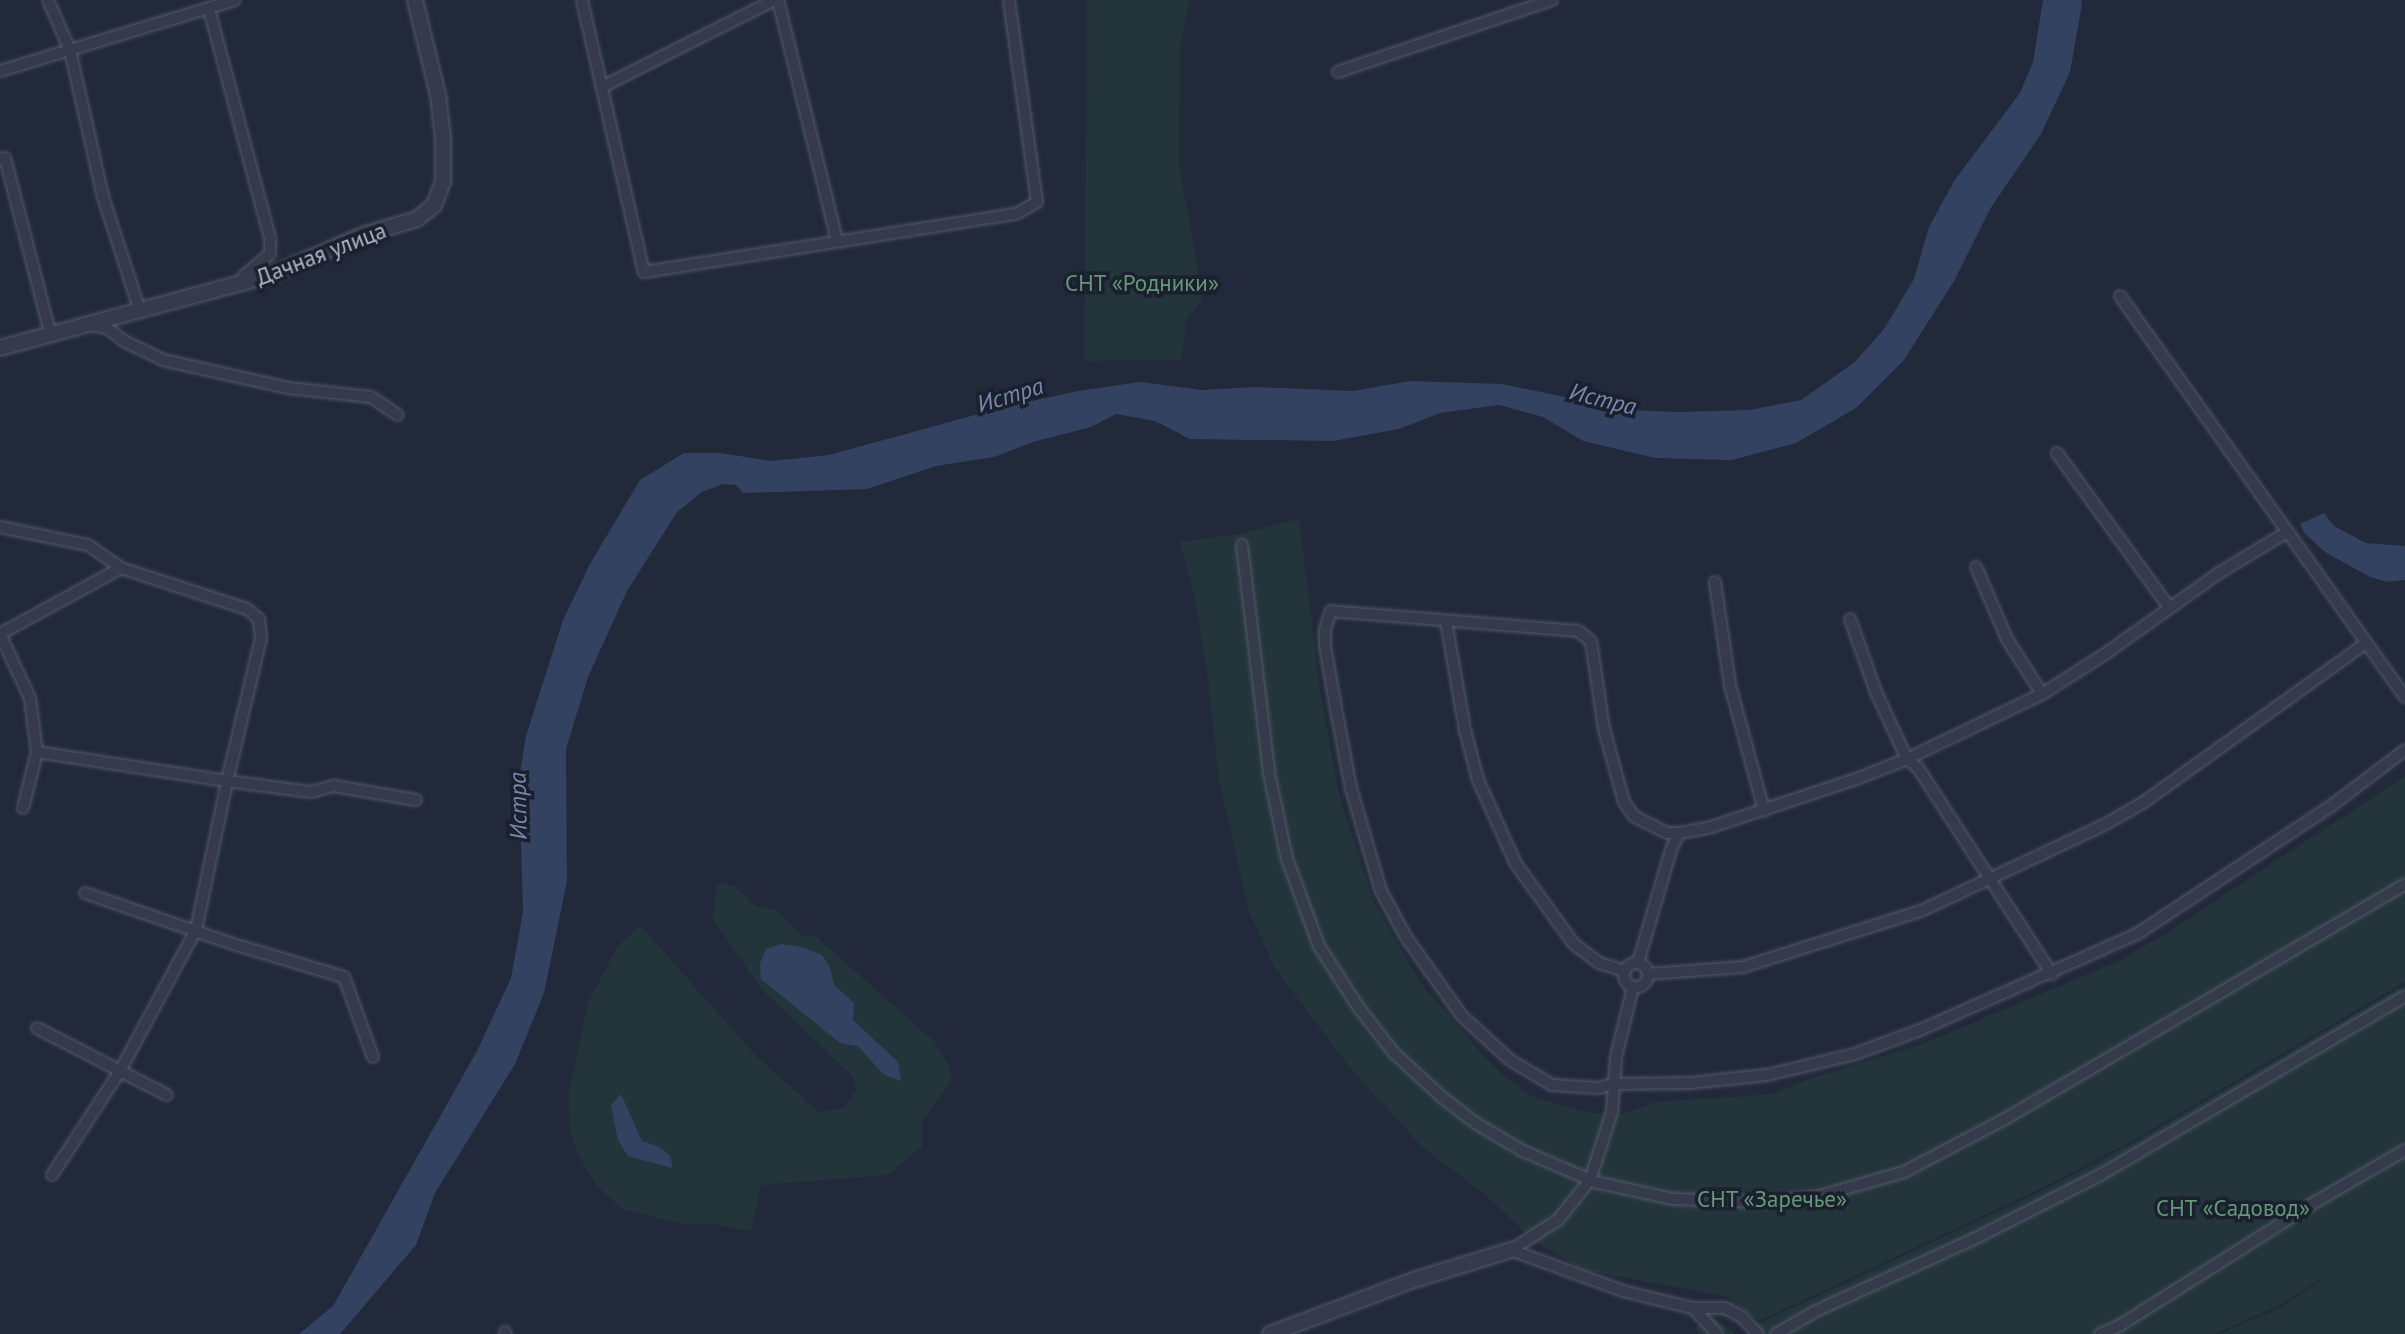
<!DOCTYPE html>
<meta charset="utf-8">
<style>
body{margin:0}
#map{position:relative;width:2405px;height:1334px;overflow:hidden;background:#21293a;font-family:"PT Sans",sans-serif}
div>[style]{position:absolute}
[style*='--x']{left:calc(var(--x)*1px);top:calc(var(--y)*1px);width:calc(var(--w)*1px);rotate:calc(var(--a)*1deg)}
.green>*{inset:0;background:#23353b}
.water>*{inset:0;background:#344261}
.roads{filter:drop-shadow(0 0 2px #525968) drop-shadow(0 0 2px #525968)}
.minor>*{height:10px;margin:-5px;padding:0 5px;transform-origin:5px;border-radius:5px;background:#353b4a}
.minor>.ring{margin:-5px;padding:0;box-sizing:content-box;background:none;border:10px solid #353b4a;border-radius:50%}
.tertiary>*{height:14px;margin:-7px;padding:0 7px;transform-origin:7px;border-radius:7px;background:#353b4a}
span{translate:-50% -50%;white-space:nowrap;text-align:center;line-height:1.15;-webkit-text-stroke:7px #1a202e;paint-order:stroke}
.street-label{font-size:23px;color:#afb6c6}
.park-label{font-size:23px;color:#669776}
.water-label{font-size:24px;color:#7689af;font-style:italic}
</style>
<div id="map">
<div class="green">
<i style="clip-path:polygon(1087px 0,1189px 0,1180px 47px,1179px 164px,1203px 300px,1187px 318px,1181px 360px,1084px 361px)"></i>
<i style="clip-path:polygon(1299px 519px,1321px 696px,1340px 799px,1373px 900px,1420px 982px,1482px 1054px,1507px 1079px,1535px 1098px,1587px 1112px,1621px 1115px,1655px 1102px,1773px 1094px,1812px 1078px,1923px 1044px,2117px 962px,2164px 935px,2405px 776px,2405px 982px,2136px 1139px,2044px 1187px,1759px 1321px,1725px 1296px,1583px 1270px,1533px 1240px,1488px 1197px,1423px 1148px,1350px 1068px,1274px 967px,1249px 912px,1219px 780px,1207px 670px,1194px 595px,1180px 542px,1240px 534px)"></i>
<i style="clip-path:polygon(717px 882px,734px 886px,756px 906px,778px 911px,801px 935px,815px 936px,935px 1042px,950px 1067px,952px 1080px,922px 1121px,922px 1147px,888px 1175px,761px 1185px,751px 1231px,712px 1224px,687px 1225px,622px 1209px,597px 1186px,578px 1155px,570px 1132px,569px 1092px,588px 1003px,617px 947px,640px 925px,756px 1056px,819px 1112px,844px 1108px,857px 1089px,852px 1076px,762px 990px,713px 919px)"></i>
<i style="clip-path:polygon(2405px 985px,2405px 1334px,2218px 1334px,2279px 1309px,2340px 1267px,2278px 1306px,2214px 1334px,1747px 1334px,1760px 1323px,2045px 1189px,2138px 1140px)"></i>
<i style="clip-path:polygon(1711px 1316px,1735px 1334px,1698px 1334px,1696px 1326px)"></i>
</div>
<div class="water">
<i style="clip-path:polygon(2043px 0,2081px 0,2082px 4px,2070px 72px,2041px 134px,1990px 209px,1954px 281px,1904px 360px,1856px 408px,1796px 443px,1732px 460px,1655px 458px,1583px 441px,1543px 417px,1499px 405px,1440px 413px,1399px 429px,1333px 441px,1190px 439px,1155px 421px,1116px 414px,1091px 427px,1033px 442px,994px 457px,936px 466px,867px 489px,743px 493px,736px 485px,723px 484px,702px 492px,677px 512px,627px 591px,588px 677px,566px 749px,567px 881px,544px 993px,515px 1064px,435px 1193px,416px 1245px,340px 1334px,299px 1334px,333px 1306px,477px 1051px,511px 978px,523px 912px,519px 780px,526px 736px,563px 620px,590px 564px,640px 480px,684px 453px,720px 453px,772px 461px,829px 455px,1004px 407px,1078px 391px,1140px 382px,1202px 390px,1256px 387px,1353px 391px,1410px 381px,1502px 384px,1627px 410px,1678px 412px,1750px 410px,1801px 400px,1855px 362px,1884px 329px,1914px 279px,1929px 227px,1954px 181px,2020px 93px,2033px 62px)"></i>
<i style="clip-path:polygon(2324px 513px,2334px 526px,2366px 543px,2405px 546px,2405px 580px,2388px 582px,2370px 577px,2325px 552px,2304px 533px,2300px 524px)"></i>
<i style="clip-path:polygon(781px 944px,801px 947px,822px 955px,830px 968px,834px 985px,854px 1003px,853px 1020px,898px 1062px,901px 1081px,883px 1074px,858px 1046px,840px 1043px,761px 979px,760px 964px,766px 949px)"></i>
<i style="clip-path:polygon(621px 1094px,642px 1141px,660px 1147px,671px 1157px,672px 1168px,628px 1156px,618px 1140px,611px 1105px)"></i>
</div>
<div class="roads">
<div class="minor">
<i style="--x:48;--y:0;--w:55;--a:66.3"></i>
<i style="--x:70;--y:50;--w:151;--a:77.3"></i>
<i style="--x:103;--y:197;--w:120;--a:72"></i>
<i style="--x:582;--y:0;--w:279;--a:77.2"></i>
<i style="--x:644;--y:272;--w:376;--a:-8.9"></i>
<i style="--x:1016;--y:214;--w:24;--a:-30"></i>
<i style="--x:1037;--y:202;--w:204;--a:-97.9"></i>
<i style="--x:778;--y:0;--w:248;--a:76.2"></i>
<i style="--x:209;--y:9;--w:237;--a:75.1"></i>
<i style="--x:270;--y:238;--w:16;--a:90"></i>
<i style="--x:270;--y:254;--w:34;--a:140"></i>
<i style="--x:244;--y:276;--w:9;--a:117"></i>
<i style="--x:0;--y:71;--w:245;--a:-16.8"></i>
<i style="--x:1338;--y:72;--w:226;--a:-18.6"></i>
<i style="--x:602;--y:87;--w:193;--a:-26.8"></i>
<i style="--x:0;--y:159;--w:5;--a:-11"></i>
<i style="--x:5;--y:158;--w:184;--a:75.5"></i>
<i style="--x:2120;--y:296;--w:492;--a:54.6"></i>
<i style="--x:92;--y:325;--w:15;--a:11"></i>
<i style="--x:107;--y:328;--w:21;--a:37"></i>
<i style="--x:124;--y:341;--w:43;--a:26"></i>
<i style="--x:163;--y:360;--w:128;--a:12.6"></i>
<i style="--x:288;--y:388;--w:83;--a:6.2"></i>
<i style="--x:371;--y:397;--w:32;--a:34"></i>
<i style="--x:2057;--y:453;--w:190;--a:54"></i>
<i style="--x:0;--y:527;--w:90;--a:11.6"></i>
<i style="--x:88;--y:545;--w:40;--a:34.9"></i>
<i style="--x:121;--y:568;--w:138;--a:151.4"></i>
<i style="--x:0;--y:634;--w:71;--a:64.9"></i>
<i style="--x:30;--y:698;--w:54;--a:82.6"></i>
<i style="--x:37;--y:752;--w:58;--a:104"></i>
<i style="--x:2287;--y:532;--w:79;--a:148.9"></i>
<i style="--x:2219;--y:573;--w:136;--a:144.6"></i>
<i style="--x:2108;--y:652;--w:78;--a:147.5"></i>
<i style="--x:2042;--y:694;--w:150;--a:154.3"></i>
<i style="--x:1907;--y:759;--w:52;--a:158.4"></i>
<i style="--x:1859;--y:778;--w:159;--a:161.7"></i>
<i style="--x:1708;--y:828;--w:29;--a:170"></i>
<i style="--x:1679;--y:833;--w:12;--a:180"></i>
<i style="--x:1667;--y:833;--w:37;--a:-153"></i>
<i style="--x:1634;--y:816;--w:17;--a:-126"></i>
<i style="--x:1624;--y:802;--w:76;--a:-105.3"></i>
<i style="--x:1604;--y:729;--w:89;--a:-98.4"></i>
<i style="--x:1591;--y:641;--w:16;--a:-142"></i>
<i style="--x:1578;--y:631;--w:248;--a:-175.4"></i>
<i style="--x:1331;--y:611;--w:19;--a:108"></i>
<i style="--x:1325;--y:629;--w:17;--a:90"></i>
<i style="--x:1325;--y:646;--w:69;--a:80"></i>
<i style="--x:1337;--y:714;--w:75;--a:79.3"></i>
<i style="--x:1351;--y:788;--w:107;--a:73.8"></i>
<i style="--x:1381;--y:891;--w:52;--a:61.5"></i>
<i style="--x:1406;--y:937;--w:97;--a:54.7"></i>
<i style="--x:1462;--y:1016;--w:65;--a:42.5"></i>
<i style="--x:1510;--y:1060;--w:49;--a:30.8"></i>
<i style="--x:1552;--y:1085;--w:47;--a:3.7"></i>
<i style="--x:1599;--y:1088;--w:14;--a:-17"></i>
<i style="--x:1612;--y:1084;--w:78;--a:-0.7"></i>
<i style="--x:1690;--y:1083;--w:77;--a:-5.9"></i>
<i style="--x:1767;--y:1075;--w:90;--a:-13.4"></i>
<i style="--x:1855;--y:1054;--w:69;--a:-20.3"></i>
<i style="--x:1920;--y:1030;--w:237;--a:-23.9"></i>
<i style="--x:2137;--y:934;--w:232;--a:-33.4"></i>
<i style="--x:2331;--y:806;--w:93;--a:-37.1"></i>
<i style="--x:1242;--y:545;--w:230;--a:83.2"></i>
<i style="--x:1269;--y:773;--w:88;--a:78.2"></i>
<i style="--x:1287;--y:859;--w:93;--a:69.8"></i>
<i style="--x:1319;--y:946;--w:74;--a:57.2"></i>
<i style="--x:1359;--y:1008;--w:57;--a:52.1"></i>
<i style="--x:1394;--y:1053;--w:67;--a:42.6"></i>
<i style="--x:1443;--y:1098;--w:43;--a:37.4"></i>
<i style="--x:1477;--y:1124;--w:53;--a:30.4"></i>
<i style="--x:1523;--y:1151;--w:78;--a:23.3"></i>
<i style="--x:1595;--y:1182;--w:80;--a:12.3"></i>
<i style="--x:1673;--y:1199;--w:88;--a:2"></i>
<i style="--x:1761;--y:1202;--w:55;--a:-5.2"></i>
<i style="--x:1816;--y:1197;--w:91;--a:-15.9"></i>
<i style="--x:1904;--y:1172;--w:114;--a:-27.7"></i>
<i style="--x:2005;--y:1119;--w:464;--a:-30.4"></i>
<i style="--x:1976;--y:567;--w:78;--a:66.7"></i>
<i style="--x:2007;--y:639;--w:65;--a:57.5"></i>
<i style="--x:1715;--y:582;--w:104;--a:81.7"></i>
<i style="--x:1730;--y:685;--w:130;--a:74.8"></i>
<i style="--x:1850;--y:619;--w:77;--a:70.4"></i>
<i style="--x:1876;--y:692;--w:74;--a:65.2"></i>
<i style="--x:1907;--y:759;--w:14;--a:39"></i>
<i style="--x:1918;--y:768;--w:246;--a:57"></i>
<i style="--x:1446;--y:621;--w:111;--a:80.1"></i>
<i style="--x:1465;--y:730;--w:52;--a:75.4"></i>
<i style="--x:1478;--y:780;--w:92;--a:65.7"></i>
<i style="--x:1516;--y:864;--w:99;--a:54.1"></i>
<i style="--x:1574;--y:944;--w:31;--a:37"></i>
<i style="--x:1599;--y:963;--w:27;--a:17"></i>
<i style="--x:37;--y:752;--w:192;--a:8.7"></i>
<i style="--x:227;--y:781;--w:85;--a:7.5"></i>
<i style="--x:311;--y:792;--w:24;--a:-15"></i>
<i style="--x:334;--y:786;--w:83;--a:9.7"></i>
<i style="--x:85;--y:893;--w:157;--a:19"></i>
<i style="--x:233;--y:944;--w:116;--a:16.6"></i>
<i style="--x:344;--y:977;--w:85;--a:70.1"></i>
<i style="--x:1638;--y:963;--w:118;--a:-73.7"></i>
<i style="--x:1671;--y:850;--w:19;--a:-65"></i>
<i class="ring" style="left:1624px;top:963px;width:14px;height:14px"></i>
<i style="--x:1648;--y:974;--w:95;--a:-4.2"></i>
<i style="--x:1743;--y:967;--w:187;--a:-17.5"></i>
<i style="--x:1921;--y:911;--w:202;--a:-25.2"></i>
<i style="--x:2104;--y:825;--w:46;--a:-29.9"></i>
<i style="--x:2144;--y:802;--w:272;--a:-35.6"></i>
<i style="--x:37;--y:1028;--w:146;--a:27.3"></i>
<i style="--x:52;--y:1175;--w:124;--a:-56.8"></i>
<i style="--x:120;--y:1071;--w:160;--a:-61.7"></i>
<i style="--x:196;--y:930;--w:152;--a:-78.2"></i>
<i style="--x:227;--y:781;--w:147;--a:-76.6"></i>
<i style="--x:261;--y:638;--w:19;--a:-96"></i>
<i style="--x:259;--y:619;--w:16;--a:-140"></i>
<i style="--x:247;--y:609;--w:133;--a:-162"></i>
<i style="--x:1511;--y:1250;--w:56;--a:-32.6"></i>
<i style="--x:1558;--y:1220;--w:51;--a:-51.3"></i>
<i style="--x:1590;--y:1180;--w:71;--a:-72.1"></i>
<i style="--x:1612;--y:1112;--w:55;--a:-85.8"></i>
<i style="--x:1616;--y:1057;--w:72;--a:-76.3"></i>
<i style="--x:1511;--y:1250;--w:119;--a:20.1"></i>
<i style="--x:1623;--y:1291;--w:72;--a:13.7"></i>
<i style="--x:1693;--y:1308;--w:32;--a:0"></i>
<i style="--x:1725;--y:1308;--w:19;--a:28"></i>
<i style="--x:1742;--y:1317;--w:23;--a:47"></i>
<i style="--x:1693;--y:1308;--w:35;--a:47"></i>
<i style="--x:505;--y:1332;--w:2;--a:63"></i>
<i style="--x:1776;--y:1334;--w:46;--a:-29.9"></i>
<i style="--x:1816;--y:1311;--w:171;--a:-24.5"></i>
<i style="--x:1972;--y:1240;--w:146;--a:-26.9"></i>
<i style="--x:2102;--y:1174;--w:351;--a:-30.4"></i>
<i style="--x:2100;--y:1334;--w:21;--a:-23"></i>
<i style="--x:2119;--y:1326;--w:228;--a:-32.3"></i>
<i style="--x:2312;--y:1204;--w:108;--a:-30.1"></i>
</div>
<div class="tertiary">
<i style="--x:0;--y:348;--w:281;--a:-15.1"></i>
<i style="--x:271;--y:275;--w:100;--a:-23.5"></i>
<i style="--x:363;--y:235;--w:56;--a:-16.5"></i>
<i style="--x:417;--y:219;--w:22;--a:-39"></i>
<i style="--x:434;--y:205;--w:25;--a:-69"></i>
<i style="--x:443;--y:182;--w:44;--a:-90"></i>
<i style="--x:443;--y:138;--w:43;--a:-96.6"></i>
<i style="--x:438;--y:95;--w:98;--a:-103.6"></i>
<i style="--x:1270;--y:1334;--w:154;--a:-20.6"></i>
<i style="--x:1414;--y:1280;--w:102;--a:-17.2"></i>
</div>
</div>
<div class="street-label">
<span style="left:321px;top:254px;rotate:-21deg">Дачная улица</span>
</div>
<div class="park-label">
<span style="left:1142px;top:283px">СНТ «Родники»</span>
<span style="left:1772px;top:1199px">СНТ «Заречье»</span>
<span style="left:2233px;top:1208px">СНТ «Садовод»</span>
</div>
<div class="water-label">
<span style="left:1010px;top:395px;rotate:-17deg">Истра</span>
<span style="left:1603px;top:399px;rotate:14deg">Истра</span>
<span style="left:518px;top:806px;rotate:-91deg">Истра</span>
</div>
</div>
